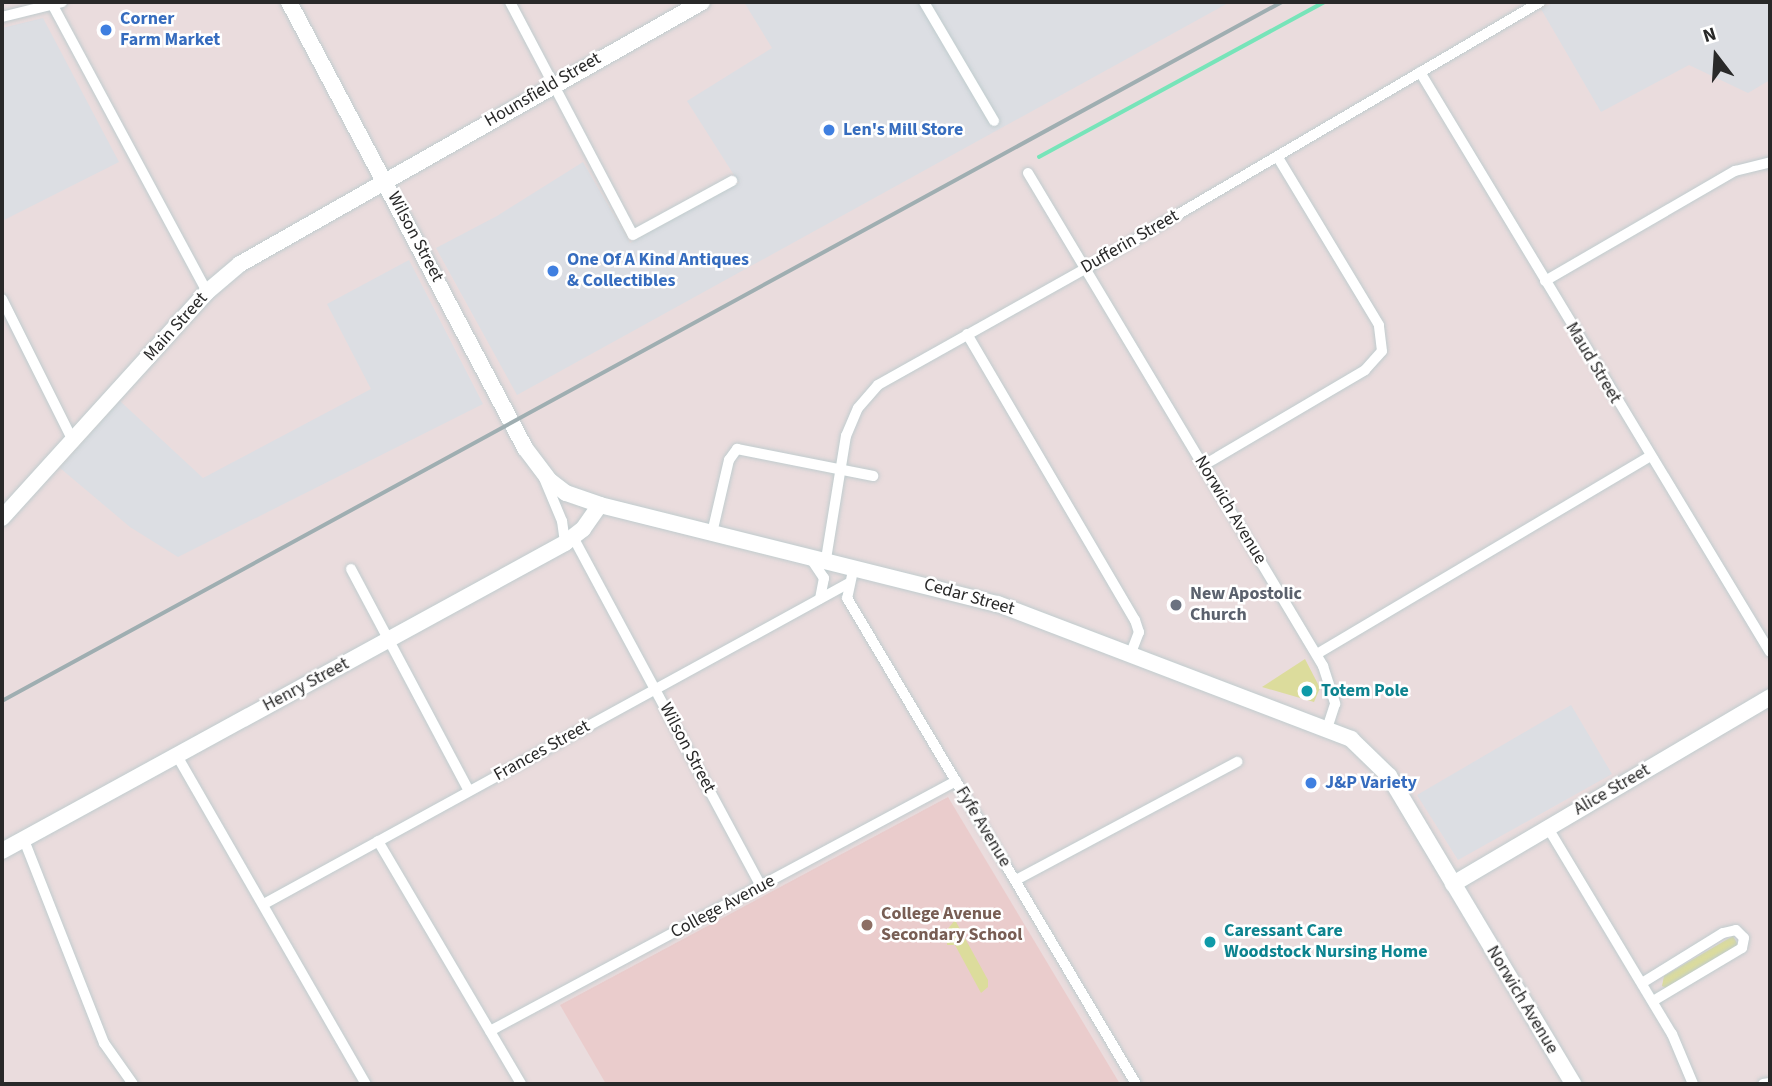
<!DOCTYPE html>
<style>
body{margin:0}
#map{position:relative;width:1772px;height:1086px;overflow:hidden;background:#eadcdd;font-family:"Source Sans 3",sans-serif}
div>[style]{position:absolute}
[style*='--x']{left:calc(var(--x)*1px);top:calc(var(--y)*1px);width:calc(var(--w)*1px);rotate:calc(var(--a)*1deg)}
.industrial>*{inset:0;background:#dcdee3}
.education>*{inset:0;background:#eacccc}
.green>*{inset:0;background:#dcdc9c}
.stream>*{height:3.5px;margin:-1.75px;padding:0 1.75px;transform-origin:1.75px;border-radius:1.75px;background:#77e4b9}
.roads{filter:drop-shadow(0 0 2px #c0ccce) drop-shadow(0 0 2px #c0ccce)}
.street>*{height:10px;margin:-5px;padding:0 5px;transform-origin:5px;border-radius:5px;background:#fff}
.secondary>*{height:16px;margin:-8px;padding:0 8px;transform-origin:8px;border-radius:8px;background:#fff}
.rail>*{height:3.5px;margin:-1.75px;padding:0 1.75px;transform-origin:1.75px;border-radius:1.75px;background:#9faeb1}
.dots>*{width:19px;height:19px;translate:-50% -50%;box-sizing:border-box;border:4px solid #fff;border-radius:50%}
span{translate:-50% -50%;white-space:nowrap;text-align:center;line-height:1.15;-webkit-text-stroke:5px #fff;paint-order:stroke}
.shop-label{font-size:18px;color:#366cbe;font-weight:700}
.left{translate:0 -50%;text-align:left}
.street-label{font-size:18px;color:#292929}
.worship-label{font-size:18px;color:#5b616d;font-weight:700}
.culture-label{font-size:18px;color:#0d838f;font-weight:700}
.education-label{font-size:18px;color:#785e54;font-weight:700}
.frame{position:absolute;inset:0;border:4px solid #292929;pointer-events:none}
.north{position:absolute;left:1681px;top:21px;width:70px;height:70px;-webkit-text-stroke:5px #fff;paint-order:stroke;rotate:343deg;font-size:19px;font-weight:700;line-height:28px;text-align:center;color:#292929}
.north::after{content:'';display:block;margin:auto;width:24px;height:32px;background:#292929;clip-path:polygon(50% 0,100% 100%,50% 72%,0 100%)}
</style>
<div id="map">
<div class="industrial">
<i style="clip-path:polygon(744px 2px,1230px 2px,517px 395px,436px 248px,497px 216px,583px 162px,630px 243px,739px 183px,687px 101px,772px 48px)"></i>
<i style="clip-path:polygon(1554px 2px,1770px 2px,1770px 80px,1748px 93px,1689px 65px,1601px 112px,1541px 9px)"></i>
<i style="clip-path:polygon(43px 18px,119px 162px,2px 221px,2px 28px)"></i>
<i style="clip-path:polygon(409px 260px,483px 404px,178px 557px,130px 527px,60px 468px,120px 401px,203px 478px,371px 389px,327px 304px)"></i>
<i style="clip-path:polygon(1571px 705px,1612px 774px,1458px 860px,1417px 795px)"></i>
</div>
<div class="education">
<i style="clip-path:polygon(948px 797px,1120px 1084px,606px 1084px,560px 1005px)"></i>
</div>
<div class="green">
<i style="clip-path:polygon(1305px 659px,1320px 688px,1314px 702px,1262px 687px)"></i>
<i style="clip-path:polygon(955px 920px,988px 980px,988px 987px,981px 993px,955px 945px,947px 945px,947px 930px)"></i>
<i style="clip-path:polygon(1733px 936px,1738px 945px,1666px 988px,1662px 986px,1664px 976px)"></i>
</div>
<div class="stream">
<i style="--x:1039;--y:157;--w:324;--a:-28.5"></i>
</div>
<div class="roads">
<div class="street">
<i style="--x:51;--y:2;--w:329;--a:61.7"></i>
<i style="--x:510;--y:2;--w:263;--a:62.2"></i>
<i style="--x:633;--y:235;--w:113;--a:-28.6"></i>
<i style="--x:924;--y:2;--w:138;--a:59.5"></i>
<i style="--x:2;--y:17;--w:62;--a:-14"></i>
<i style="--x:1420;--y:72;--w:677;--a:58.89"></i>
<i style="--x:1028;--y:173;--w:575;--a:59.1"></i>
<i style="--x:1323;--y:666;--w:40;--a:72"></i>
<i style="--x:1335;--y:704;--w:25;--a:108"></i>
<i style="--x:1545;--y:281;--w:220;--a:-30.1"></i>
<i style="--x:1735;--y:171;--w:36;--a:-14"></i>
<i style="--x:2;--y:299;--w:159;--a:63.4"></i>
<i style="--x:967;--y:334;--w:332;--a:59.6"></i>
<i style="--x:1135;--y:620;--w:13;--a:72"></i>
<i style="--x:1139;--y:632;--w:22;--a:111"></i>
<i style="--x:1204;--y:465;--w:187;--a:-30.5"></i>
<i style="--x:1365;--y:370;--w:25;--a:-48"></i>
<i style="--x:1382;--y:351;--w:26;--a:-97"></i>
<i style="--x:1379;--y:325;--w:197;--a:-121.1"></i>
<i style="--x:544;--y:478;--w:47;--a:67.3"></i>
<i style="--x:562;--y:521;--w:22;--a:82"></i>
<i style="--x:712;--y:533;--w:75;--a:-76.9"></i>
<i style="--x:729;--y:460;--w:14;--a:-54"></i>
<i style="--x:737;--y:449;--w:139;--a:11.2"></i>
<i style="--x:573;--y:537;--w:396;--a:61.7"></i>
<i style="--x:809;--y:556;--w:27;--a:56"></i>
<i style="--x:824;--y:578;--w:21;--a:101"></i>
<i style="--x:826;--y:559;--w:125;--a:-80.8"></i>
<i style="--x:846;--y:436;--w:30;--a:-67"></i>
<i style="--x:858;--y:408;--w:30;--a:-49"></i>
<i style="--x:878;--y:385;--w:237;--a:-29.3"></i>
<i style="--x:1085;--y:269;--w:528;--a:-30.4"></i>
<i style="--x:854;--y:566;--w:33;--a:102"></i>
<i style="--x:847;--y:598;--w:565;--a:59.26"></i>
<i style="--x:351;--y:569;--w:251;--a:62"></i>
<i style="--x:1317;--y:654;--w:386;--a:-30.7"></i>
<i style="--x:176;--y:754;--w:381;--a:60.1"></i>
<i style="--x:1548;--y:828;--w:240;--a:59"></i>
<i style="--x:1672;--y:1034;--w:54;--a:67.2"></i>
<i style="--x:24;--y:840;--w:218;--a:68.5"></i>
<i style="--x:104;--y:1043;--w:50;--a:54.7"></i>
<i style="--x:378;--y:841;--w:282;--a:59.5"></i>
<i style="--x:1016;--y:880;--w:251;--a:-28.1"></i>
<i style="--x:264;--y:904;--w:667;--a:-28.75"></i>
<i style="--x:1642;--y:983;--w:95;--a:-31.7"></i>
<i style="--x:1723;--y:933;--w:13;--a:-13"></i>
<i style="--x:1736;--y:930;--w:11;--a:45"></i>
<i style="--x:1744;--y:938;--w:10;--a:101"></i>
<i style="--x:1742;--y:948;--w:104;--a:149.2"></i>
<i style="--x:490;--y:1031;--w:529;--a:-28.21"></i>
<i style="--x:1763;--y:1084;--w:7;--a:-8"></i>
</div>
<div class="secondary">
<i style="--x:289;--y:2;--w:505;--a:62.11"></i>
<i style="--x:525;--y:448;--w:41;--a:52.9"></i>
<i style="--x:550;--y:481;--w:20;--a:37"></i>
<i style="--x:566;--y:493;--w:36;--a:19"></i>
<i style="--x:600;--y:505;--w:410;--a:14"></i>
<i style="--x:998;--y:604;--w:378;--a:20.9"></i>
<i style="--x:1351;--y:739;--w:53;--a:44.2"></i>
<i style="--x:1389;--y:776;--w:359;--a:59.1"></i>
<i style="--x:2;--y:518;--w:305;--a:-47.8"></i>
<i style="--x:207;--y:292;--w:43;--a:-40.3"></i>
<i style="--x:240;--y:264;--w:531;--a:-29.56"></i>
<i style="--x:2;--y:851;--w:642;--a:-28.68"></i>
<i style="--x:565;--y:543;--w:23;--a:-38"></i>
<i style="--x:583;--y:529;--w:29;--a:-55"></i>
<i style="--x:1453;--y:884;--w:368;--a:-30.5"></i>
</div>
</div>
<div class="rail">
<i style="--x:2;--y:701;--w:1458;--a:-28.64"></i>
</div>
<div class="dots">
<i style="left:106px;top:30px;background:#3f7fe0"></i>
<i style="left:829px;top:130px;background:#3f7fe0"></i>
<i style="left:553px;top:271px;background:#3f7fe0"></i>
<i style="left:1176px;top:605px;background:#6b7280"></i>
<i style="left:1307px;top:691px;background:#0f9aa8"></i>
<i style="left:1311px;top:783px;background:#3f7fe0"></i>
<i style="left:867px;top:925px;background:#8d6e63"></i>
<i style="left:1210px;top:942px;background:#0f9aa8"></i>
</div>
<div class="shop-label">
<span class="left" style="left:120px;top:30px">Corner<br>Farm Market</span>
<span class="left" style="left:843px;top:130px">Len's Mill Store</span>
<span class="left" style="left:567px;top:271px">One Of A Kind Antiques<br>&amp; Collectibles</span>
<span class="left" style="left:1325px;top:783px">J&amp;P Variety</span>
</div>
<div class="street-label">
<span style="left:543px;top:90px;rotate:-30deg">Hounsfield Street</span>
<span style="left:415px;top:237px;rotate:62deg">Wilson Street</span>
<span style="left:1130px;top:242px;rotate:-30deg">Dufferin Street</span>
<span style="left:176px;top:327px;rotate:-48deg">Main Street</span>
<span style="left:1593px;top:363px;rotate:59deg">Maud Street</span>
<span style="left:1230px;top:510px;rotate:59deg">Norwich Avenue</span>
<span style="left:969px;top:597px;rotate:16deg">Cedar Street</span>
<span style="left:306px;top:685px;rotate:-28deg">Henry Street</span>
<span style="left:687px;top:748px;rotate:62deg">Wilson Street</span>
<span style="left:542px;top:751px;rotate:-29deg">Frances Street</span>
<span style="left:1612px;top:790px;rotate:-30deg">Alice Street</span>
<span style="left:983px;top:827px;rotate:59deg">Fyfe Avenue</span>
<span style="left:723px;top:907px;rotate:-28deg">College Avenue</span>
<span style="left:1522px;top:1000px;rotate:59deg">Norwich Avenue</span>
</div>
<div class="worship-label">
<span class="left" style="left:1190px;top:605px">New Apostolic<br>Church</span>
</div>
<div class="culture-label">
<span class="left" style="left:1321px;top:691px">Totem Pole</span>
<span class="left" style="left:1224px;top:942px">Caressant Care<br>Woodstock Nursing Home</span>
</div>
<div class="education-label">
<span class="left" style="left:881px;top:925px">College Avenue<br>Secondary School</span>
</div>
<div class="frame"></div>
<div class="north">N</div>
</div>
